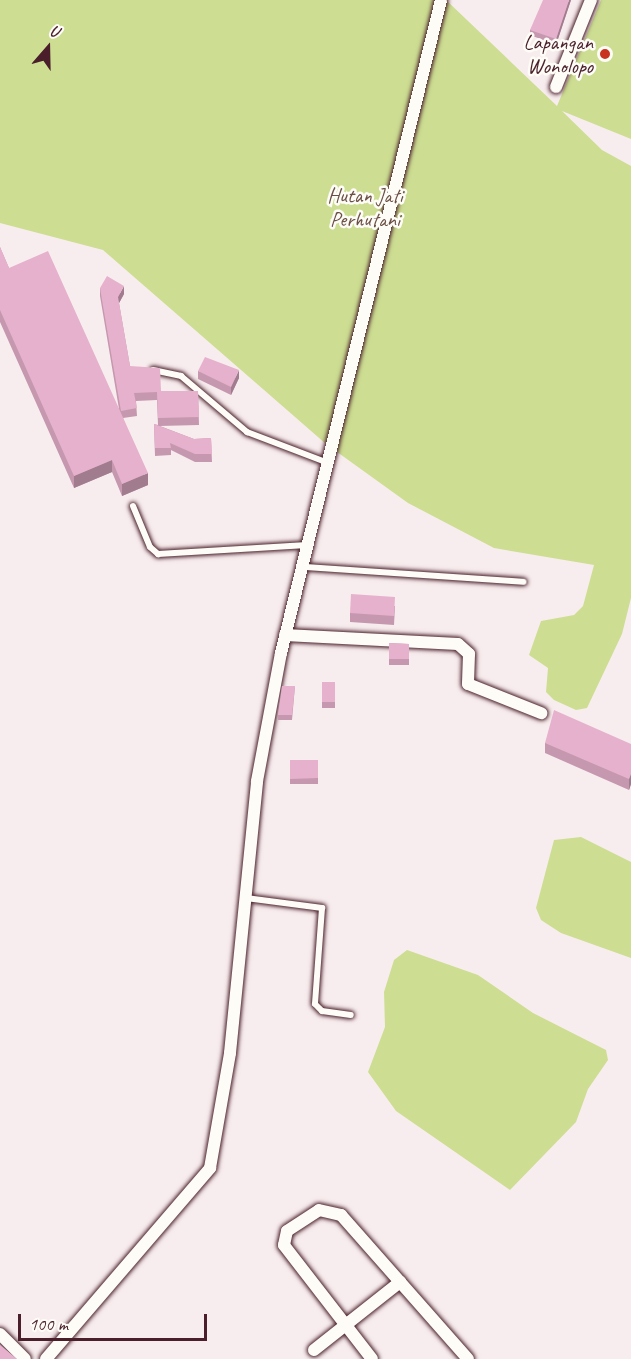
<!DOCTYPE html>
<style>
body{margin:0}
#map{position:relative;width:631px;height:1359px;overflow:hidden;background:#f8edee;font-family:Caveat,sans-serif}
div>[style]{position:absolute}
[style*='--x']{left:calc(var(--x)*1px);top:calc(var(--y)*1px);width:calc(var(--w)*1px);rotate:calc(var(--a)*1deg)}
.green>*{inset:0;background:#cdde92}
.roads{filter:drop-shadow(0 0 2px #4a1f2b) drop-shadow(0 0 2px #4a1f2b)}
.lane>*{height:6px;margin:-3px;padding:0 3px;transform-origin:3px;border-radius:3px;background:#fdfcf7}
.street>*{height:12px;margin:-6px;padding:0 6px;transform-origin:6px;border-radius:6px;background:#fdfcf7}
.wall>*{inset:0;background:#c698af}
.shaded-wall>*{inset:0;background:#a17c8f}
.building>*{inset:0;background:#e6b1cc}
.dots>*{width:16px;height:16px;translate:-50% -50%;box-sizing:border-box;border:3px solid #fdfcf7;border-radius:50%}
span{translate:-50% -50%;white-space:nowrap;text-align:center;line-height:1.15;-webkit-text-stroke:5px #fdfcf7;paint-order:stroke}
.poi-label{font-size:21px;color:#4a1f2b}
.right{translate:-100% -50%;text-align:right}
.park-label{font-size:21px;color:#6b4f45}
.north{position:absolute;left:18px;top:18px;width:60px;height:60px;-webkit-text-stroke:4px #fdfcf7;paint-order:stroke;rotate:20deg;font-size:16px;font-weight:700;line-height:24px;text-align:center;color:#4a1f2b}
.north::after{content:'';display:block;margin:auto;width:21px;height:27px;background:#4a1f2b;clip-path:polygon(50% 0,100% 100%,50% 72%,0 100%)}
.scale{position:absolute;left:18px;top:1314px;width:189px;height:27px;box-sizing:border-box;border:3px solid #4a1f2b;border-top:0;padding-left:8px;font-size:18px;line-height:21px;white-space:nowrap;color:#4a1f2b;-webkit-text-stroke:4px #fdfcf7;paint-order:stroke}
</style>
<div id="map">
<div class="green">
<i style="clip-path:polygon(0 0,446px 0,557px 106px,601px 0,631px 0,631px 139px,562px 111px,602px 150px,631px 166px,631px 598px,622px 634px,587px 708px,576px 710px,554px 700px,546px 692px,548px 668px,529px 655px,541px 621px,574px 615px,583px 606px,594px 565px,494px 548px,408px 503px,326px 444px,103px 250px,0 223px)"></i>
<i style="clip-path:polygon(581px 837px,631px 862px,631px 958px,561px 933px,541px 920px,536px 908px,554px 840px)"></i>
<i style="clip-path:polygon(407px 950px,478px 975px,533px 1013px,606px 1050px,608px 1060px,588px 1089px,576px 1122px,510px 1190px,396px 1111px,368px 1072px,385px 1027px,384px 992px,394px 960px)"></i>
</div>
<div class="roads">
<div class="lane">
<i style="--x:153;--y:370;--w:29;--a:12"></i>
<i style="--x:181;--y:376;--w:87;--a:40.3"></i>
<i style="--x:247;--y:432;--w:87;--a:20.9"></i>
<i style="--x:133;--y:506;--w:44;--a:67.5"></i>
<i style="--x:150;--y:547;--w:11;--a:41"></i>
<i style="--x:158;--y:554;--w:149;--a:-3.5"></i>
<i style="--x:305;--y:567;--w:219;--a:3.9"></i>
<i style="--x:246;--y:898;--w:77;--a:7.5"></i>
<i style="--x:322;--y:908;--w:96;--a:94.2"></i>
<i style="--x:315;--y:1004;--w:10;--a:45"></i>
<i style="--x:322;--y:1011;--w:29;--a:8"></i>
</div>
<div class="street">
<i style="--x:556;--y:87;--w:94;--a:-68.1"></i>
<i style="--x:285;--y:635;--w:173;--a:3"></i>
<i style="--x:458;--y:644;--w:15;--a:42"></i>
<i style="--x:469;--y:654;--w:30;--a:92"></i>
<i style="--x:468;--y:684;--w:79;--a:21.7"></i>
<i style="--x:0;--y:1334;--w:35;--a:45"></i>
<i style="--x:314;--y:1350;--w:110;--a:-38.3"></i>
<i style="--x:46;--y:1359;--w:252;--a:-49.3"></i>
<i style="--x:210;--y:1168;--w:117;--a:-80.1"></i>
<i style="--x:230;--y:1053;--w:273;--a:-84.3"></i>
<i style="--x:257;--y:781;--w:130;--a:-79.4"></i>
<i style="--x:281;--y:653;--w:672;--a:-76.23"></i>
<i style="--x:372;--y:1359;--w:144;--a:-127.7"></i>
<i style="--x:284;--y:1245;--w:14;--a:-78"></i>
<i style="--x:287;--y:1231;--w:38;--a:-33"></i>
<i style="--x:319;--y:1210;--w:23;--a:13"></i>
<i style="--x:341;--y:1215;--w:192;--a:48.6"></i>
</div>
</div>
<div class="wall">
<i style="clip-path:polygon(571px 0,556px 45px,530px 35px,530px 30px)"></i>
<i style="clip-path:polygon(0 247px,9px 268px,119px 409px,100px 296px,100px 288px,124px 294px,119px 303px,130px 366px,161px 391px,198px 391px,199px 425px,160px 426px,194px 439px,211px 438px,212px 462px,195px 462px,171px 450px,171px 455px,155px 456px,154px 424px,158px 425px,157px 400px,136px 401px,137px 416px,123px 418px,148px 485px,122px 496px,112px 472px,74px 488px,0 322px)"></i>
<i style="clip-path:polygon(198px 371px,239px 378px,231px 395px,198px 379px)"></i>
<i style="clip-path:polygon(395px 606px,394px 625px,350px 622px,350px 613px)"></i>
<i style="clip-path:polygon(389px 643px,409px 644px,409px 665px,389px 665px)"></i>
<i style="clip-path:polygon(322px 682px,335px 682px,335px 708px,322px 708px)"></i>
<i style="clip-path:polygon(295px 686px,292px 720px,278px 720px,278px 715px)"></i>
<i style="clip-path:polygon(545px 743px,631px 744px,631px 784px,629px 790px,545px 753px)"></i>
<i style="clip-path:polygon(290px 760px,318px 760px,318px 784px,290px 784px)"></i>
</div>
<div class="shaded-wall">
<i style="clip-path:polygon(569px 0,571px 0,556px 45px,556px 39px)"></i>
<i style="clip-path:polygon(124px 286px,124px 294px,118px 305px,118px 297px)"></i>
<i style="clip-path:polygon(239px 370px,239px 378px,231px 395px,231px 387px)"></i>
<i style="clip-path:polygon(112px 460px,112px 472px,74px 488px,74px 476px)"></i>
<i style="clip-path:polygon(148px 473px,148px 485px,122px 496px,122px 484px)"></i>
<i style="clip-path:polygon(631px 774px,631px 784px,629px 790px,629px 779px)"></i>
</div>
<div class="building">
<i style="clip-path:polygon(543px 0,569px 0,556px 39px,530px 30px)"></i>
<i style="clip-path:polygon(0 247px,9px 268px,48px 251px,148px 473px,122px 484px,112px 460px,74px 476px,0 310px)"></i>
<i style="clip-path:polygon(107px 276px,124px 286px,118px 297px,130px 366px,160px 368px,161px 391px,198px 391px,199px 417px,158px 418px,157px 392px,134px 393px,137px 408px,121px 411px,100px 288px)"></i>
<i style="clip-path:polygon(205px 357px,239px 370px,231px 387px,198px 371px)"></i>
<i style="clip-path:polygon(154px 424px,194px 439px,211px 438px,212px 454px,195px 454px,170px 443px,171px 448px,155px 448px)"></i>
<i style="clip-path:polygon(351px 594px,395px 597px,394px 616px,350px 613px)"></i>
<i style="clip-path:polygon(389px 643px,409px 644px,409px 659px,389px 659px)"></i>
<i style="clip-path:polygon(322px 682px,335px 682px,335px 702px,322px 702px)"></i>
<i style="clip-path:polygon(282px 686px,295px 686px,292px 715px,278px 715px)"></i>
<i style="clip-path:polygon(554px 710px,631px 744px,631px 774px,629px 779px,545px 743px)"></i>
<i style="clip-path:polygon(290px 760px,318px 760px,318px 778px,290px 779px)"></i>
<i style="clip-path:polygon(0 1345px,17px 1359px,0 1359px)"></i>
</div>
<div class="dots">
<i style="left:605px;top:54px;background:#c8321e"></i>
</div>
<div class="poi-label">
<span class="right" style="left:593px;top:54px">Lapangan<br>Wonolopo</span>
</div>
<div class="park-label">
<span style="left:365px;top:207px">Hutan Jati<br>Perhutani</span>
</div>
<div class="north">U</div>
<div class="scale">100 m</div>
</div>
